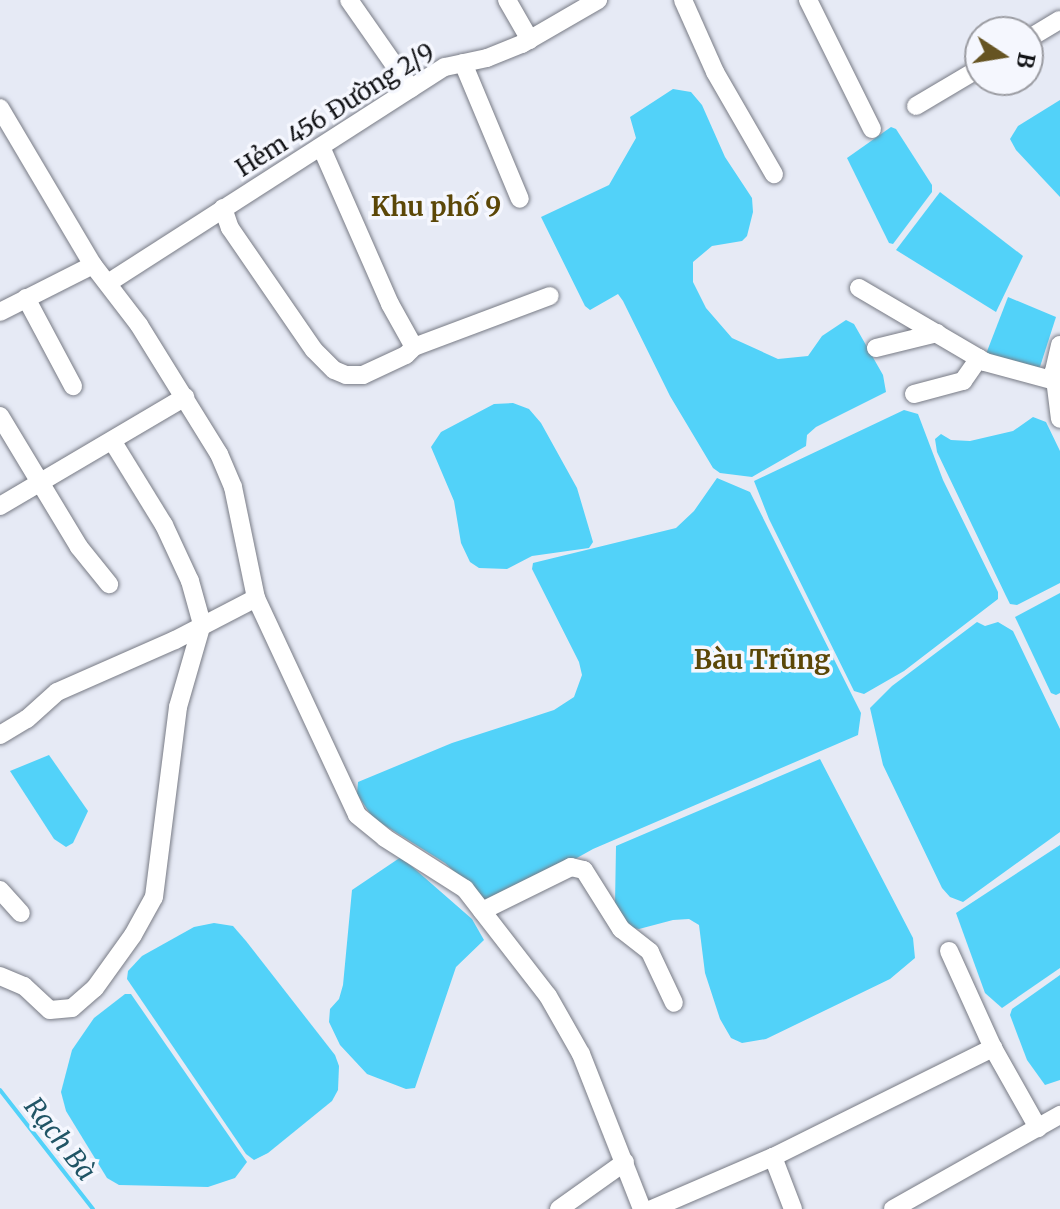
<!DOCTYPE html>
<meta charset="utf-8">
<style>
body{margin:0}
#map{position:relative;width:1060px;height:1209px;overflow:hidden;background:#e6eaf5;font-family:Merriweather,serif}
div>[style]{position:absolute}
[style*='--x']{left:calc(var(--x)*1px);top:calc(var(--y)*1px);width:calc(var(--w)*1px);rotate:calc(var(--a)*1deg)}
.water>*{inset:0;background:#52d2f9}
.stream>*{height:4px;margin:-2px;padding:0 2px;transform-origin:2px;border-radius:2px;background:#52d2f9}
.roads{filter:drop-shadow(0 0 2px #787b85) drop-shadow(0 0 2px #787b85)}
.minor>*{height:18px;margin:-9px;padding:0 9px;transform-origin:9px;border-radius:9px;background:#fff}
span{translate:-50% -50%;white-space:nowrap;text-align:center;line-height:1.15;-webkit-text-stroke:7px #f5f7fe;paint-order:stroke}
.street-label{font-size:24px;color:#131417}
.neighbourhood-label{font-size:26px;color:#5b4707;font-weight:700}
.water-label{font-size:26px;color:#215566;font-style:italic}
.north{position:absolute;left:964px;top:16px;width:80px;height:80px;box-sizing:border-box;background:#f5f7fe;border:2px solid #9b9ca2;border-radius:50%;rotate:102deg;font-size:22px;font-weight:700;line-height:32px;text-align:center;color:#131417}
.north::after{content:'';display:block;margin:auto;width:28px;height:36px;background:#665422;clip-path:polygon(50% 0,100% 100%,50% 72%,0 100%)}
</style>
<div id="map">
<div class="water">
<i style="clip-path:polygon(673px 89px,691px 92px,702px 105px,725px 157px,752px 198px,753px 212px,747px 236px,742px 241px,712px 246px,693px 262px,693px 282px,706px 308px,732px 338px,778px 359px,808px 356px,822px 336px,846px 320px,854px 324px,883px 375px,886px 392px,816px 427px,807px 435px,806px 446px,752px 477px,720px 473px,713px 468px,670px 396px,623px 301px,618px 294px,590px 310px,585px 306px,541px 217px,609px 185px,636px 138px,630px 117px)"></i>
<i style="clip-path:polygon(1060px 100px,1060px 197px,1016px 150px,1010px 139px,1018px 126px)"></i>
<i style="clip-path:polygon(891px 127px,896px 129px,932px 185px,932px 192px,893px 244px,889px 243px,847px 158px)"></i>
<i style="clip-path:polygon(940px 192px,1023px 256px,996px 312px,896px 250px)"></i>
<i style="clip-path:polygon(1008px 297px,1056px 317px,1038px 373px,986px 354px)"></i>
<i style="clip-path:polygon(513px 403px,529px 409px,541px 423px,577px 488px,593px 542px,589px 548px,532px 556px,507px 569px,479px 568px,470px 562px,461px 543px,454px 501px,431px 447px,441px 432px,494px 404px)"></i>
<i style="clip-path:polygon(904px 410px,918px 414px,943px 480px,998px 592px,998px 599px,904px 671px,864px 694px,854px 691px,769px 519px,754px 481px)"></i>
<i style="clip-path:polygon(1033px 417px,1046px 422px,1060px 451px,1060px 583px,1017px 605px,1010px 604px,1006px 596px,937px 452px,935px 439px,941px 434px,951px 440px,970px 441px,1013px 431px)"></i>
<i style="clip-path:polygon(717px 478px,750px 492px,861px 713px,858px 735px,593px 849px,523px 888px,486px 901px,445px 863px,373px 818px,357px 794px,358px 782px,452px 743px,554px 710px,574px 697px,582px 675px,579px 662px,532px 569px,533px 563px,676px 528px,694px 511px)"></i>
<i style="clip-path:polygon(1060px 593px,1060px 693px,1056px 695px,1051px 693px,1015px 617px)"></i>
<i style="clip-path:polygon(977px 622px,985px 626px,998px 622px,1013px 631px,1060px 729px,1060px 832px,963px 902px,950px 897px,942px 888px,883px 765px,870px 708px,892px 686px)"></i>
<i style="clip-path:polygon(49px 755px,88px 811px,73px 843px,66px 847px,54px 839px,10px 771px)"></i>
<i style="clip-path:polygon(820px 759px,913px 938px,915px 958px,890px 979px,766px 1039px,742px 1043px,731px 1038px,720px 1019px,705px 973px,699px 925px,689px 919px,673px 920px,639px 929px,628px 927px,615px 904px,616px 846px)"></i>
<i style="clip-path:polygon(1060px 845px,1060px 968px,1002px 1008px,985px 993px,956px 913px)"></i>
<i style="clip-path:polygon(401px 857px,472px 919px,484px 940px,456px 967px,415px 1088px,406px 1089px,367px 1074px,340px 1045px,329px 1022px,330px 1009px,339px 999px,343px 985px,352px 890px)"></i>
<i style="clip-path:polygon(214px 923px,233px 926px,246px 941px,335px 1055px,339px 1066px,338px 1090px,332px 1101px,268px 1153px,254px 1160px,246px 1154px,127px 979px,128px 971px,142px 956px,194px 927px)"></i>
<i style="clip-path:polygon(1060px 975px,1060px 1080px,1045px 1085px,1027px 1060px,1010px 1015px,1012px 1009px)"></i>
<i style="clip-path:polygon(125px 994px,131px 994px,247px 1162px,235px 1178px,208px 1187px,119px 1185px,107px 1178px,66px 1111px,61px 1092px,72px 1050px,94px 1018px)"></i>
</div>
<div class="stream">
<i style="--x:0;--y:1090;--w:151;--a:52"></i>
</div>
<div class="roads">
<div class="minor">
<i style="--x:349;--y:0;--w:108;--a:55.1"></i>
<i style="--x:507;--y:0;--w:46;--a:60.1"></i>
<i style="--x:683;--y:0;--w:79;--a:66"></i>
<i style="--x:715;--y:72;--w:118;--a:60"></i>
<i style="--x:808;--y:0;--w:144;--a:63.6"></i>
<i style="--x:1028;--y:39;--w:37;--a:-31"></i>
<i style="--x:463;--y:63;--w:147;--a:67.3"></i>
<i style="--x:916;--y:106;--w:74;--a:-30.7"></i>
<i style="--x:0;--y:108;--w:182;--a:59.4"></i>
<i style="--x:93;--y:265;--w:76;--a:52.5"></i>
<i style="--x:139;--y:325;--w:152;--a:58.2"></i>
<i style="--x:219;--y:454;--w:36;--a:67"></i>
<i style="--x:233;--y:487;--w:113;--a:78.3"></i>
<i style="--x:256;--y:598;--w:239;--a:65"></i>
<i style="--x:357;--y:815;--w:36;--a:39"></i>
<i style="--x:385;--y:838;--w:95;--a:32.5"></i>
<i style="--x:465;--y:889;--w:135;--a:52.2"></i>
<i style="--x:548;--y:996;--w:67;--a:60.4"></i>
<i style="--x:581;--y:1054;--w:167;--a:68.5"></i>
<i style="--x:322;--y:149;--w:169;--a:66.3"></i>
<i style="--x:390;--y:304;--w:49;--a:60.8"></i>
<i style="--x:223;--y:208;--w:21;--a:71"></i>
<i style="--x:230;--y:228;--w:148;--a:55.5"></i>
<i style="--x:314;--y:350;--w:28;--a:45"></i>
<i style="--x:334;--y:370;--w:13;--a:23"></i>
<i style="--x:346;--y:375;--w:17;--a:0"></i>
<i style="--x:363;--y:375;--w:47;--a:-24.9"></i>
<i style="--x:406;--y:355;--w:11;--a:-45"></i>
<i style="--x:414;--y:347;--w:145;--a:-20.6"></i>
<i style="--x:108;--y:283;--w:400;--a:-32.7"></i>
<i style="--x:445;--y:67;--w:43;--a:-12.1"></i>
<i style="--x:487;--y:58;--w:38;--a:-22"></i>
<i style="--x:522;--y:44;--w:88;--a:-30.1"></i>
<i style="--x:859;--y:288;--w:146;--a:30.4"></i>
<i style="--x:985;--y:362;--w:73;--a:15.2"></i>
<i style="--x:26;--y:298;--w:100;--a:61.9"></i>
<i style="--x:0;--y:312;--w:104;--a:-26.8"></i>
<i style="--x:1060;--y:345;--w:27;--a:103"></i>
<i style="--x:1054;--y:371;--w:48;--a:82.9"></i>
<i style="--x:876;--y:348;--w:63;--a:-13.8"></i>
<i style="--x:914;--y:394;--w:51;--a:-14.9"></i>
<i style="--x:963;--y:381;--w:28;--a:-55"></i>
<i style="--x:0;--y:416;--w:153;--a:58.9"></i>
<i style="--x:79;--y:547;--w:48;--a:51"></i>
<i style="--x:0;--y:506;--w:215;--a:-30.5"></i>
<i style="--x:0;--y:735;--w:31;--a:-31"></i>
<i style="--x:27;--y:719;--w:40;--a:-42"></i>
<i style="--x:57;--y:692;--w:129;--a:-23.8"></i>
<i style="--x:175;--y:640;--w:91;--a:-27.4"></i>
<i style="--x:0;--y:890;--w:31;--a:48"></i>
<i style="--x:482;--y:911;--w:99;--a:-26.3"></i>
<i style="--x:571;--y:867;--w:13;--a:13"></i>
<i style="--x:584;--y:870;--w:70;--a:57.9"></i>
<i style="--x:621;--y:929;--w:37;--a:38"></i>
<i style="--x:650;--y:952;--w:56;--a:64.8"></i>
<i style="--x:949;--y:951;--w:107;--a:65.6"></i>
<i style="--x:993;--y:1048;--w:92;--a:60.6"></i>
<i style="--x:0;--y:976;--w:26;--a:23"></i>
<i style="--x:24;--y:986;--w:35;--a:43"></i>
<i style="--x:50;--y:1010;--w:22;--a:-5"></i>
<i style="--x:72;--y:1008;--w:30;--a:-41"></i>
<i style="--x:95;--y:988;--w:65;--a:-54.4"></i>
<i style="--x:133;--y:935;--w:43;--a:-61.1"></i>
<i style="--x:154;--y:897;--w:192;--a:-82.8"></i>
<i style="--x:178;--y:707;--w:86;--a:-73.9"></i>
<i style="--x:202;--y:624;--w:45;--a:-105.6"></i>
<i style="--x:190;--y:581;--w:62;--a:-114.9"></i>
<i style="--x:164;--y:525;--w:97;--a:-121.6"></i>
<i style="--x:773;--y:1157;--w:56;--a:69"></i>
<i style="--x:559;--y:1209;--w:81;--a:-35.5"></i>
<i style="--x:652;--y:1209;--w:132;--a:-23.3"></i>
<i style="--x:773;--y:1157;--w:246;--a:-26.4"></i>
<i style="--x:893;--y:1209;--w:192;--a:-29.4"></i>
</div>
</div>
<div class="street-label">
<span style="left:335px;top:110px;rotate:-32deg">Hẻm 456 Đường 2/9</span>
</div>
<div class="neighbourhood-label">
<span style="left:436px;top:207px">Khu phố 9</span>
<span style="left:762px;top:660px">Bàu Trũng</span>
</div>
<div class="water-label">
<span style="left:60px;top:1139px;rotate:52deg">Rạch Bà</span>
</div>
<div class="north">B</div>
</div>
